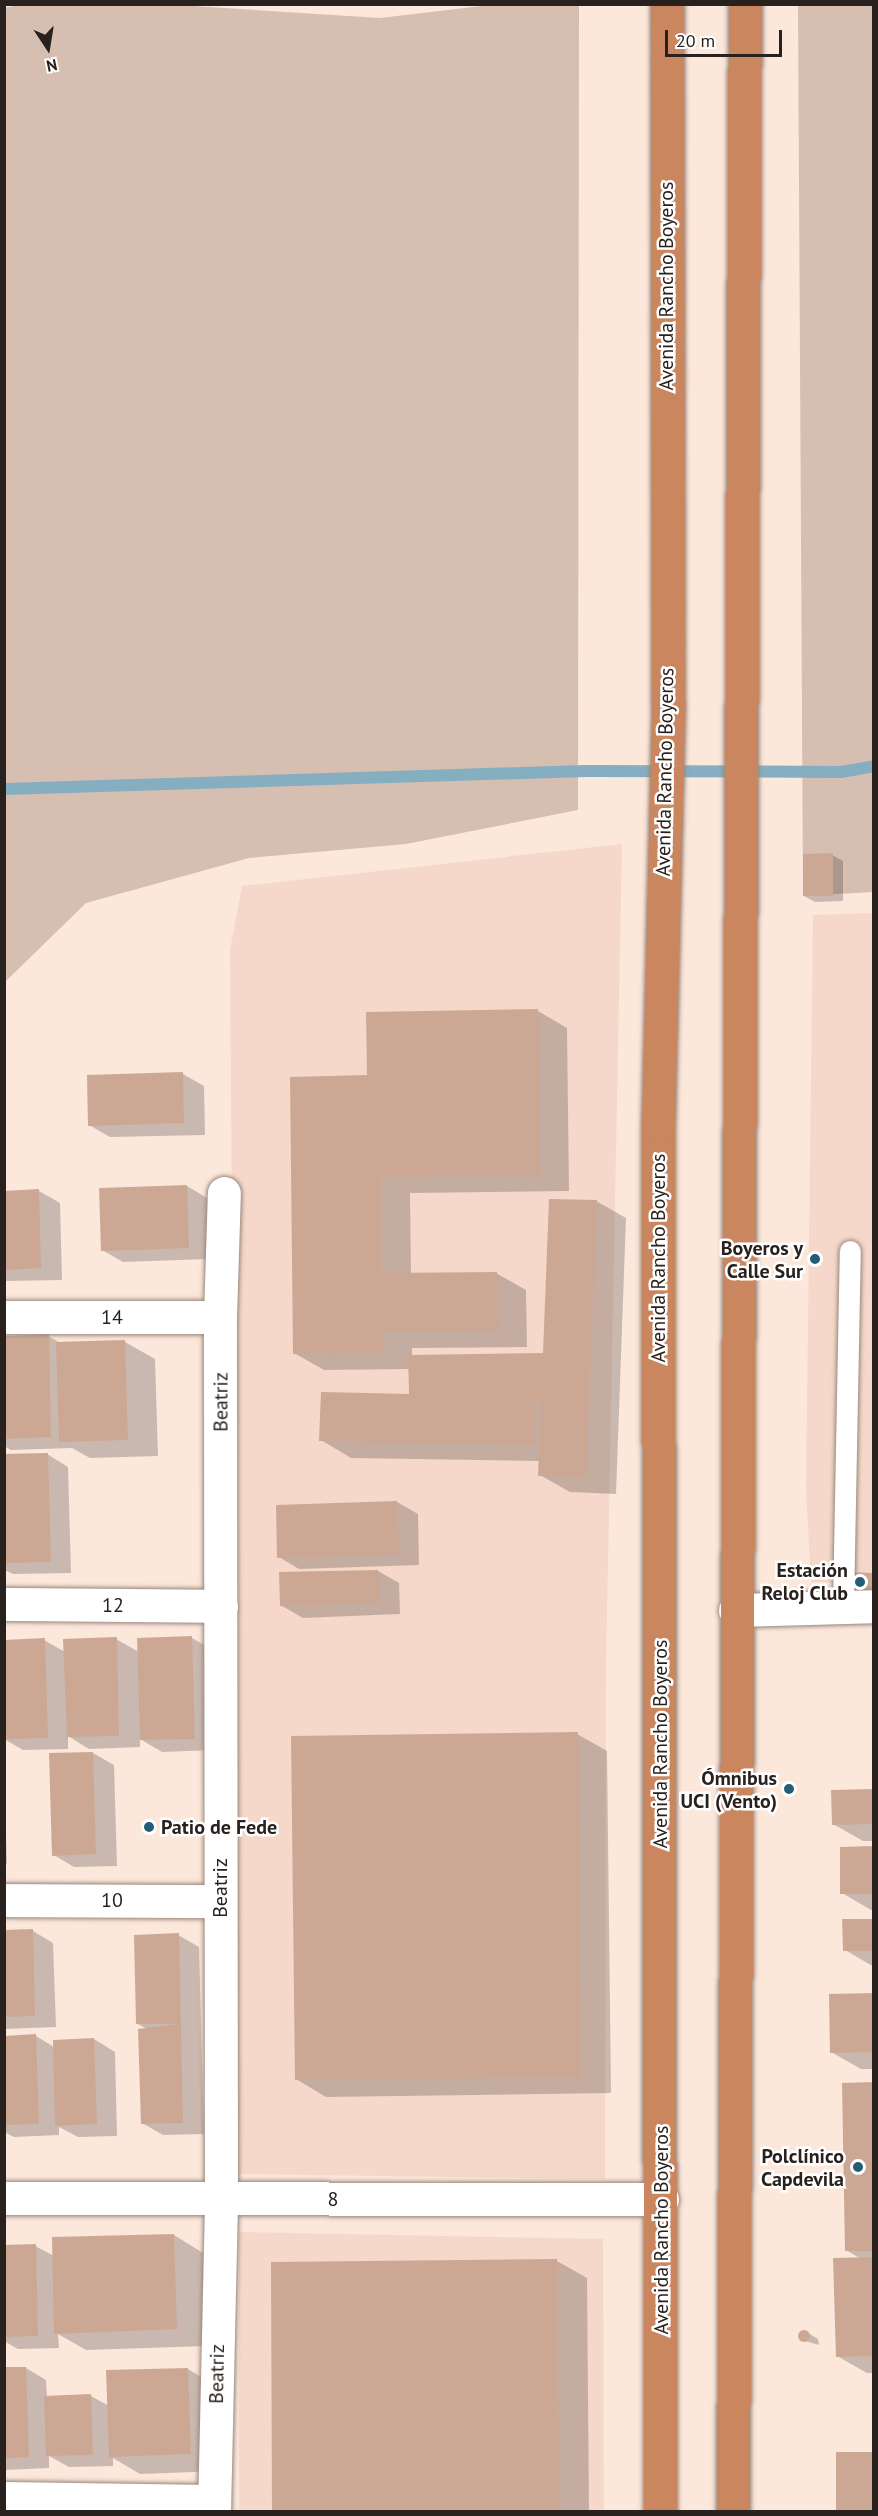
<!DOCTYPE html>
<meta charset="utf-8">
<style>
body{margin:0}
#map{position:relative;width:878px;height:2516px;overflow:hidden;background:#fce7db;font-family:"PT Sans",sans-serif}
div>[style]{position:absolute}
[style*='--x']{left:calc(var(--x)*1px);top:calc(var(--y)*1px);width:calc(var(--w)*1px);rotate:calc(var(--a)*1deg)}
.built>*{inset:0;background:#f5d8c9}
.green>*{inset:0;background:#d6beb1}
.shadow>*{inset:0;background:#0003}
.stream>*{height:12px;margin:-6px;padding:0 6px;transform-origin:6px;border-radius:6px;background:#86aec1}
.building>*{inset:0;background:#cca894}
.round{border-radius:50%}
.roads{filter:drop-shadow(0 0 2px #9a877d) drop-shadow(0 0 2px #9a877d)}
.lane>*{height:21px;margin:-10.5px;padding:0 10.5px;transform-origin:10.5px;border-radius:10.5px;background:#fff}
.street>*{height:33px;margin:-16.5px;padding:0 16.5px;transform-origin:16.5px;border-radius:16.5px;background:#fff}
.secondary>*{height:33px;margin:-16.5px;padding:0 16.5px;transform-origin:16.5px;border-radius:16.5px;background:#fff}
.highway>*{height:33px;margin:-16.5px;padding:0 16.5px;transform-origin:16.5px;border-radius:16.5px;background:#ca865e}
.dots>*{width:16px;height:16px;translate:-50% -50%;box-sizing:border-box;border:3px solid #fff;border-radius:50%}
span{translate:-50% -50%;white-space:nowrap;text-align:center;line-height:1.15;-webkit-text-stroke:5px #fff;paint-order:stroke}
.street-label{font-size:20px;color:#29211d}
.poi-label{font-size:20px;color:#29211d;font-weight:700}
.right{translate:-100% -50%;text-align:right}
.left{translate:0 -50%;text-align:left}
.frame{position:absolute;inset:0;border:6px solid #29211d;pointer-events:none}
.north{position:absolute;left:18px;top:18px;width:60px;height:60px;-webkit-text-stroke:4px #fff;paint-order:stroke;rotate:168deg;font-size:16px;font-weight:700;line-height:24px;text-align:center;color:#29211d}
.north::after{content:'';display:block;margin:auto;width:21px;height:27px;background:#29211d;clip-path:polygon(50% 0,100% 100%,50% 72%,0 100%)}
.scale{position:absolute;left:665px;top:30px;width:117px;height:27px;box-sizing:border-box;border:3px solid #29211d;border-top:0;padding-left:8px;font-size:18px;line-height:21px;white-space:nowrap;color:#29211d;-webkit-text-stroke:4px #fff;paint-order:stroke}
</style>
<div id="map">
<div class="built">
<i style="clip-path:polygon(622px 844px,606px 1666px,605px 2179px,239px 2174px,230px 950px,242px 886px)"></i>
<i style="clip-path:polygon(873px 913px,873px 1584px,811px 1582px,806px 1489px,813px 915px)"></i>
<i style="clip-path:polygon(239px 2232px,603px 2239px,604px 2511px,239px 2511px)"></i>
</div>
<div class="green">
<i style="clip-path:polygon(24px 4px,177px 5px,380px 18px,490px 5px,579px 5px,578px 810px,406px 844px,249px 858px,86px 903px,5px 982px,4px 8px)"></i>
<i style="clip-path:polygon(798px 5px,874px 5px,873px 892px,803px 896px)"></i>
</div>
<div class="shadow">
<i style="clip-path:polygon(832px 855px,843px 861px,843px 901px,815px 902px,804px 896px)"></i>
<i style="clip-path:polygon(538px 1011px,567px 1028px,569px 1191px,410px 1193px,411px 1274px,496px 1273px,526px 1290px,527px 1347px,412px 1348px,412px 1357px,545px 1354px,596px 1201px,626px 1218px,616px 1494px,570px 1492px,540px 1475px,540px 1461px,351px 1458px,321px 1440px,411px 1395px,410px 1369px,324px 1370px,294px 1353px,368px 1077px)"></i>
<i style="clip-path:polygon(183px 1074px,204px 1086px,205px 1135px,110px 1137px,89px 1125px)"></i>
<i style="clip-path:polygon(187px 1186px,207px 1198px,209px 1259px,123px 1262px,102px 1250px)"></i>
<i style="clip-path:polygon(39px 1191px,60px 1203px,62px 1280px,4px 1281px,4px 1192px)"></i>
<i style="clip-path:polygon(48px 1336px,62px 1344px,125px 1342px,155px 1359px,158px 1456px,90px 1458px,72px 1448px,11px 1450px,4px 1446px,4px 1337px)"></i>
<i style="clip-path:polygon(47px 1454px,68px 1467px,71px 1573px,13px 1574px,4px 1570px,4px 1456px)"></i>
<i style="clip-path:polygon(397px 1502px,418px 1514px,419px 1565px,299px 1569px,279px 1557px)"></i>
<i style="clip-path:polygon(378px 1571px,399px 1583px,400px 1614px,303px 1618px,282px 1606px,281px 1574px)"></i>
<i style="clip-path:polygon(192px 1638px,213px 1650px,215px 1750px,162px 1752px,140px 1739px,140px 1747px,89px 1749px,68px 1736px,68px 1749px,23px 1750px,4px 1739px,4px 1641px,44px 1640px,65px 1652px,116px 1639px,139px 1652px)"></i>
<i style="clip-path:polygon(577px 1734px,607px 1751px,611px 2093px,326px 2097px,296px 2079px)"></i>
<i style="clip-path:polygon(93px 1753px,114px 1765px,117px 1866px,74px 1867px,54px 1855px)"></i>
<i style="clip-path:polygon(4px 1777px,7px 1864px,4px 1864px)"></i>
<i style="clip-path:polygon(874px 1791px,874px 1841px,863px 1841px,833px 1824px)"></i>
<i style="clip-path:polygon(874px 1847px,874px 1910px,871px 1910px,842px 1893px)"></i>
<i style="clip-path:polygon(874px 1920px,874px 1967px,845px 1950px)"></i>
<i style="clip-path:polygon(33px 1931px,53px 1943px,56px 2027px,4px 2029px,4px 1932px)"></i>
<i style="clip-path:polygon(178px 1935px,199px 1947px,204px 2134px,163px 2135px,142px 2123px,147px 2029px,138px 2024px)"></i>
<i style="clip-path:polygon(874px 1995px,874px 2069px,861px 2069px,831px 2052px)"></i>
<i style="clip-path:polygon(36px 2036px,54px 2047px,54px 2041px,94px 2039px,115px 2052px,117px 2136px,78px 2137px,59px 2127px,59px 2135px,14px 2137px,4px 2132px,4px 2037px)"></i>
<i style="clip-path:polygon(874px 2083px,874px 2373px,867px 2373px,837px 2356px,861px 2259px,846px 2250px)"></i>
<i style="clip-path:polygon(174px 2235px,203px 2253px,206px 2346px,86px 2350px,58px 2334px,59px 2348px,18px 2349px,4px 2341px,4px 2246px,35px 2246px,54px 2256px)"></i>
<i style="clip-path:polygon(557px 2261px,587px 2278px,589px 2512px,274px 2512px)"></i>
<i style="clip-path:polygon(808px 2333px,818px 2339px,819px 2345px,802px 2340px,801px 2334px)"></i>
<i style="clip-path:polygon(26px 2368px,46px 2380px,47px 2397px,91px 2396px,109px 2406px,188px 2369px,218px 2387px,220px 2471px,140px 2474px,113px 2458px,113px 2466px,69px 2467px,49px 2456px,49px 2468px,4px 2470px,4px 2369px)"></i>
</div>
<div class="stream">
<i style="--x:4;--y:789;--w:582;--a:-1.77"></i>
<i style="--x:586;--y:771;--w:255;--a:0.2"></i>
<i style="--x:841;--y:772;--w:34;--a:-10"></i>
</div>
<div class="building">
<i style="clip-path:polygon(833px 853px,833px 896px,803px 896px,803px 854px)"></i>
<i style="clip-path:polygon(538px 1009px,540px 1174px,381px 1177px,382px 1273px,497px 1272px,498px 1330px,383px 1332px,383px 1353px,293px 1354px,290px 1077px,367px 1075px,366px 1012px)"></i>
<i style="clip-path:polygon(183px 1072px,184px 1123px,88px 1126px,87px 1075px)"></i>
<i style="clip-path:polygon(187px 1185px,189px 1248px,101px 1251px,99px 1188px)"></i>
<i style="clip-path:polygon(39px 1189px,41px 1268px,4px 1270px,4px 1191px)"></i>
<i style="clip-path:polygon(549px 1199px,597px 1200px,586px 1477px,538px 1476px,541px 1400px,536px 1400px,535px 1445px,319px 1441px,321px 1392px,409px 1394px,408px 1355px,543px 1353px)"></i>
<i style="clip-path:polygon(49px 1334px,51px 1437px,4px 1439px,4px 1336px)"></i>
<i style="clip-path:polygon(125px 1340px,128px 1440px,59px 1442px,56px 1342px)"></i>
<i style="clip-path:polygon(48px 1453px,51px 1562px,4px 1563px,4px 1454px)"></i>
<i style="clip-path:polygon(397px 1501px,399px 1554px,277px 1558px,276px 1505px)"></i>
<i style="clip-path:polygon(378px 1570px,379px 1603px,280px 1606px,279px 1572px)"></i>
<i style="clip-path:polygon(847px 1572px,874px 1573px,874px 1593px,846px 1592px)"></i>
<i style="clip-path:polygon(192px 1636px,195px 1739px,140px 1740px,137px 1638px)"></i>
<i style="clip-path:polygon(117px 1637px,119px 1736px,67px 1737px,63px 1639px)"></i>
<i style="clip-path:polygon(45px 1638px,48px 1738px,4px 1739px,4px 1640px)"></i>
<i style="clip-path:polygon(578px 1732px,581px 2077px,295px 2080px,291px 1736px)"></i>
<i style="clip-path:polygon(93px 1752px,96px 1854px,52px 1856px,49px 1753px)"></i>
<i style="clip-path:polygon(874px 1789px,874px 1824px,832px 1825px,831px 1790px)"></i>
<i style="clip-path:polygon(874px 1846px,874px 1894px,840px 1894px,840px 1847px)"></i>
<i style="clip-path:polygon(842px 1919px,874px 1919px,874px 1951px,843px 1951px)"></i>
<i style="clip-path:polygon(33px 1929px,35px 2016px,4px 2017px,4px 1930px)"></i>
<i style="clip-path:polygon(179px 1933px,183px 2123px,141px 2124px,138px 2029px,179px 2024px,136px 2024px,134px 1935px)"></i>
<i style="clip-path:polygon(874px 1993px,874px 2052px,830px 2053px,829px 1994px)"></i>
<i style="clip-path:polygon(36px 2034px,39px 2124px,4px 2125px,4px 2036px)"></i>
<i style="clip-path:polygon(94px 2038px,97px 2124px,55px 2126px,53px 2040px)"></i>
<i style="clip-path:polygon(874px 2082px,874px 2251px,845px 2251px,842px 2083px)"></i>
<i style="clip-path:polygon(174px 2234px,177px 2329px,54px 2334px,52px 2237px)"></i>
<i style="clip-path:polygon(36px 2244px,38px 2336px,4px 2337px,4px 2245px)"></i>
<i style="clip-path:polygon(874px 2257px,874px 2356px,836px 2357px,833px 2258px)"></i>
<i style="clip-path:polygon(557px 2259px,559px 2512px,272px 2512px,271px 2262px)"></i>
<i class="round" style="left:798px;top:2330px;width:12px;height:12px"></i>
<i style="clip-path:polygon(4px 2367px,26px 2367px,29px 2457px,4px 2458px)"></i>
<i style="clip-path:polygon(188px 2368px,191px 2454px,109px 2457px,106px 2370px)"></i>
<i style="clip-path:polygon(91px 2394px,93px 2455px,46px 2456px,44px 2396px)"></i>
<i style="clip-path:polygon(836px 2452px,874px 2452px,874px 2512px,836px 2512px)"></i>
</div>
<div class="roads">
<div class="lane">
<i style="--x:843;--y:1605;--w:354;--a:-88.9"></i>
</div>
<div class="street">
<i style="--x:4;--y:1317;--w:216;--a:0"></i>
<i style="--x:4;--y:1604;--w:217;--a:0.5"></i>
<i style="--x:735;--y:1610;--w:139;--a:-1.6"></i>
<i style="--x:4;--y:1900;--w:216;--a:0.3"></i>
<i style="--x:4;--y:2498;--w:210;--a:0.8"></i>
<i style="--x:214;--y:2512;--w:314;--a:-88.7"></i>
<i style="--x:221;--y:2198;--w:881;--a:-90.07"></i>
<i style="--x:220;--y:1317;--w:124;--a:-88.2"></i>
</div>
<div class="secondary">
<i style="--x:4;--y:2198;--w:658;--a:0.09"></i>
</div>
<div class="highway">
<i style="--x:660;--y:2512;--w:1385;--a:-90.08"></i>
<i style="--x:658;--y:1127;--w:423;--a:-88.6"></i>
<i style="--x:668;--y:704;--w:700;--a:-90.08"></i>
<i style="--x:733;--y:2512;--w:2508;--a:-89.73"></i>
</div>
</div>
<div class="dots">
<i style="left:815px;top:1259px;background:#235e76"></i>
<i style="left:860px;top:1582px;background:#235e76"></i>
<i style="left:789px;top:1789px;background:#235e76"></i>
<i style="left:149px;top:1827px;background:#235e76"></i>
<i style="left:858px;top:2167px;background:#235e76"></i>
</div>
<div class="street-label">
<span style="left:666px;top:286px;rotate:-90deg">Avenida Rancho Boyeros</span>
<span style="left:665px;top:772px;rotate:-89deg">Avenida Rancho Boyeros</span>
<span style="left:658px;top:1258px;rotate:-90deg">Avenida Rancho Boyeros</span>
<span style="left:112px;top:1317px">14</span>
<span style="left:221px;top:1402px;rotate:-90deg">Beatriz</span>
<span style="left:113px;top:1605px">12</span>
<span style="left:660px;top:1744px;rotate:-90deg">Avenida Rancho Boyeros</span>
<span style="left:220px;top:1888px;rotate:-90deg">Beatriz</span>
<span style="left:112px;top:1900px">10</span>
<span style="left:333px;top:2199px">8</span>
<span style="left:661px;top:2230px;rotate:-90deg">Avenida Rancho Boyeros</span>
<span style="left:217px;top:2374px;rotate:-89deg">Beatriz</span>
</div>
<div class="poi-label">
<span class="right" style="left:803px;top:1260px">Boyeros y<br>Calle Sur</span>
<span class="right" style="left:848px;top:1582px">Estación<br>Reloj Club</span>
<span class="right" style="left:777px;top:1790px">Ómnibus<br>UCI (Vento)</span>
<span class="left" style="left:161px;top:1827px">Patio de Fede</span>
<span class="right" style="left:844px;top:2168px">Polclínico<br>Capdevila</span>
</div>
<div class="frame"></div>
<div class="north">N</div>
<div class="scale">20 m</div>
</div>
